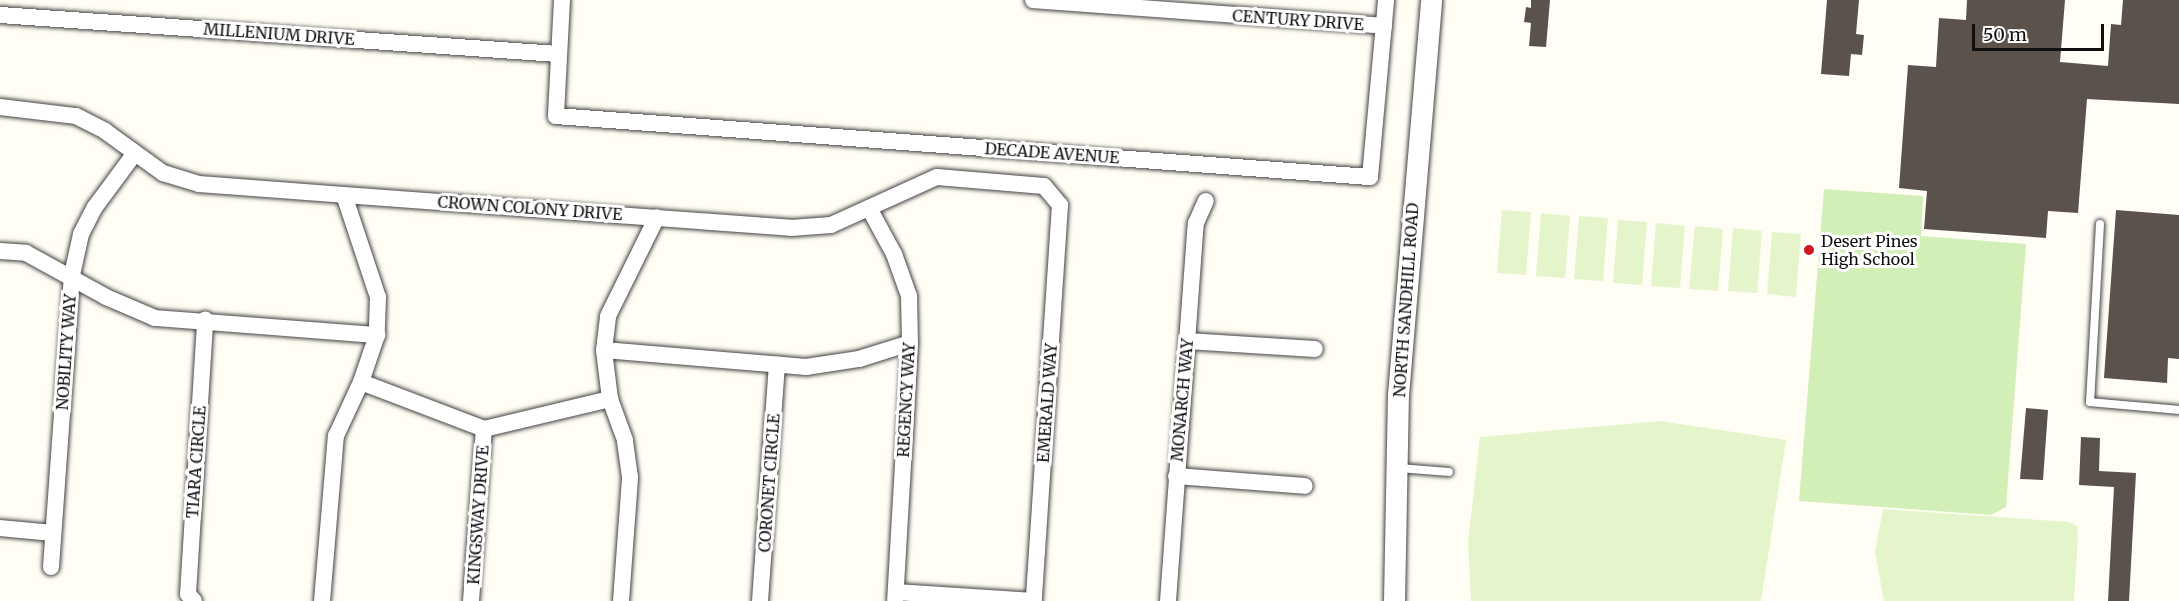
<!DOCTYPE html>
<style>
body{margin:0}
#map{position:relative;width:2179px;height:601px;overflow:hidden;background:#fffdf4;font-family:Merriweather,serif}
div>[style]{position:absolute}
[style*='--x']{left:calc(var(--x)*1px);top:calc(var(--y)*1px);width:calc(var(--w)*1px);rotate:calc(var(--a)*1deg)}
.green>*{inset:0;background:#d3efb8}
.pitch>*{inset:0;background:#e5f5cb}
.building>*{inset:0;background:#5a524b}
.roads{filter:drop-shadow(0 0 2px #434343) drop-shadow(0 0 2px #434343)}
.service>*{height:8px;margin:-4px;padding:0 4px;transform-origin:4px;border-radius:4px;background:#fff}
.minor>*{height:16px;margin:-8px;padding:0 8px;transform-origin:8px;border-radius:8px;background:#fff}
.tertiary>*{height:21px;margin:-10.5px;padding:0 10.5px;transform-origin:10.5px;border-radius:10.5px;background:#fff}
.dots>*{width:16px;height:16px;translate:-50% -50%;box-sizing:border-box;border:3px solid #fff;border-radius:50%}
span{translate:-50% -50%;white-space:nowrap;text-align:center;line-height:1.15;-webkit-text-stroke:6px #fff;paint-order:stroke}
.street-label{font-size:16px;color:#101010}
.poi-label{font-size:16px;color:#101010}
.left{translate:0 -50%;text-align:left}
.scale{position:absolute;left:1972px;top:24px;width:132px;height:27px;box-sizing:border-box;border:3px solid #101010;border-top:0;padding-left:8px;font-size:18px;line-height:21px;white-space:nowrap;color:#101010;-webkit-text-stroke:4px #fff;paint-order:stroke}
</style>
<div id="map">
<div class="green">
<i style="clip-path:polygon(1824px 189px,1923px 196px,1921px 236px,2026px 244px,2006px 507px,1991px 515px,1799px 501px)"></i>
</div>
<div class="pitch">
<i style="clip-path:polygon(1502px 210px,1531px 212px,1526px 275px,1497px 273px)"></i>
<i style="clip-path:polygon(1541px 213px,1570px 216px,1565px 278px,1536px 276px)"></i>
<i style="clip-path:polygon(1579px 216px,1608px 218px,1603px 281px,1574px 279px)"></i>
<i style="clip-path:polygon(1618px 220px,1647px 222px,1642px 285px,1613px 283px)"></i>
<i style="clip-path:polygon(1656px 223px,1685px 226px,1680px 288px,1651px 286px)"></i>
<i style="clip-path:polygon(1695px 226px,1723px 229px,1718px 291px,1689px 289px)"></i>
<i style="clip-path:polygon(1733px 228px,1762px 231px,1757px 293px,1728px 291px)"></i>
<i style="clip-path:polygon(1772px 232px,1801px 234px,1796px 297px,1767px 294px)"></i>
<i style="clip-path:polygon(1660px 421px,1786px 440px,1761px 601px,1471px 601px,1468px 542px,1480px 437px)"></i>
<i style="clip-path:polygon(1883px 509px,2069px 522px,2077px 526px,2078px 535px,2074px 601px,1884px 601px,1875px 552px)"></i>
</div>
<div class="building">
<i style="clip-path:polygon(1531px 0,1550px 0,1546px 47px,1529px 46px,1531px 23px,1524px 22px,1526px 7px,1531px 8px)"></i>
<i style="clip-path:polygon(1827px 0,1859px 0,1856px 34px,1864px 35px,1862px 55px,1851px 54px,1849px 76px,1821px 74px)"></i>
<i style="clip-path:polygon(1967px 0,2065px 0,2060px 62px,2108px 66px,2111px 24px,2121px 25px,2123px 0,2179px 0,2179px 104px,2087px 99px,2078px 213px,2048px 211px,2046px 238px,1924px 229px,1927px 191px,1899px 188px,1908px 65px,1936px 67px,1939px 18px,1966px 20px)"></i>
<i style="clip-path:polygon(2116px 210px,2179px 215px,2179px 359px,2168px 358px,2167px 383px,2104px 378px)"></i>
<i style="clip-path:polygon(2026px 408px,2048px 410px,2043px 480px,2020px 479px)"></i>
<i style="clip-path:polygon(2081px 437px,2100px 438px,2099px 471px,2136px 473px,2129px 601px,2108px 601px,2114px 487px,2079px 485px)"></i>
</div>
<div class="roads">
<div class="service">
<i style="--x:2100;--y:224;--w:178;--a:93.2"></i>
<i style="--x:2090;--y:402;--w:89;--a:5.1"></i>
<i style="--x:1399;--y:468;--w:50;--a:4.6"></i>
</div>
<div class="minor">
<i style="--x:562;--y:0;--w:116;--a:93"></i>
<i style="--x:556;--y:116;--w:816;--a:4.29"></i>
<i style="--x:1370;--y:177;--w:178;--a:-84.8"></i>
<i style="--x:1033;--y:0;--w:352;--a:4.2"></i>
<i style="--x:0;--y:15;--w:559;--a:4"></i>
<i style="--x:0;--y:107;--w:77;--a:6.8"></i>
<i style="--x:76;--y:116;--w:33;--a:27"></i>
<i style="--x:105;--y:131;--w:72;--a:35.9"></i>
<i style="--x:163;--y:173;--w:38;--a:17"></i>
<i style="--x:199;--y:184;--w:145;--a:4.3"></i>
<i style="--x:344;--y:195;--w:448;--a:4.2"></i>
<i style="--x:791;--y:228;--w:40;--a:-4.3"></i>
<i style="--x:831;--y:225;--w:116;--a:-24.4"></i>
<i style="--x:937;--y:177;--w:107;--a:4.8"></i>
<i style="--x:1044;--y:186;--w:25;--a:50"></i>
<i style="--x:1060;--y:205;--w:397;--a:93.8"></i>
<i style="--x:344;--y:195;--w:108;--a:71.6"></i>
<i style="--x:378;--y:297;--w:38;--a:92"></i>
<i style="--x:377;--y:335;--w:50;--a:108.8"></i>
<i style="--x:361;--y:382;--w:132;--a:20.9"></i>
<i style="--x:484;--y:429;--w:130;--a:-13.4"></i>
<i style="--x:869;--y:208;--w:52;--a:61.5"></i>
<i style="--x:894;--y:254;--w:45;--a:70.3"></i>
<i style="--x:909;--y:296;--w:47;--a:88.8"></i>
<i style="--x:910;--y:343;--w:258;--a:93.3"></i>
<i style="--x:0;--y:251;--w:26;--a:4"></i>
<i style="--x:26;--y:253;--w:91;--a:28.8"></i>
<i style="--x:106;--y:297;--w:53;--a:23.2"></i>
<i style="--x:155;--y:318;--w:223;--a:4.4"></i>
<i style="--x:1187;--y:341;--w:128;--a:3.6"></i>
<i style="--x:604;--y:350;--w:203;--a:4.8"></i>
<i style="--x:806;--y:367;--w:54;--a:-8.6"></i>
<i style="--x:859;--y:359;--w:53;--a:-17.4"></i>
<i style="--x:1176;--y:476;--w:129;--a:4.4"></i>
<i style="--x:0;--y:528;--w:53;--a:5.4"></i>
<i style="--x:51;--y:567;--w:293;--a:-85.9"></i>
<i style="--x:72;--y:275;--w:42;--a:-77.6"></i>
<i style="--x:81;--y:234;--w:30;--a:-63"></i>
<i style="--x:95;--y:207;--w:67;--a:-53.5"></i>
<i style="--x:896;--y:592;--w:138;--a:3.7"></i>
<i style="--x:194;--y:601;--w:9;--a:-131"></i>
<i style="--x:188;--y:594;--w:275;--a:-86.4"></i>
<i style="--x:322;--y:601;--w:166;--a:-85.2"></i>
<i style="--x:336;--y:436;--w:60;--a:-65.2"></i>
<i style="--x:471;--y:601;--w:172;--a:-85.7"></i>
<i style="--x:621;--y:601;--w:124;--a:-85.8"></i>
<i style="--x:630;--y:477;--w:37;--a:-98"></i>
<i style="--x:625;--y:440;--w:44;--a:-110.1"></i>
<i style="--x:610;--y:399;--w:49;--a:-97"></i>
<i style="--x:604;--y:350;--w:34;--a:-83"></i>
<i style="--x:608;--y:316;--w:110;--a:-63.7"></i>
<i style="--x:760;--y:601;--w:237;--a:-85.9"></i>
<i style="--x:1168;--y:601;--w:379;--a:-85.8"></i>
<i style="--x:1196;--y:223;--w:24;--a:-66"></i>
</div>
<div class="tertiary">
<i style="--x:1394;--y:601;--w:206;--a:-88.9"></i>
<i style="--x:1398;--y:395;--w:396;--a:-85.2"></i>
</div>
</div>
<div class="dots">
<i style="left:1809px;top:250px;background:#d1181c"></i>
</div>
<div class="street-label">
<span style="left:1298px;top:20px;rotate:4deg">CENTURY DRIVE</span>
<span style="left:279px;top:34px;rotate:4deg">MILLENIUM DRIVE</span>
<span style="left:1052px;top:153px;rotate:4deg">DECADE AVENUE</span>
<span style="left:530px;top:208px;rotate:4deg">CROWN COLONY DRIVE</span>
<span style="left:1406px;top:300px;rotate:-86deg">NORTH SANDHILL ROAD</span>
<span style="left:66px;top:352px;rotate:-86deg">NOBILITY WAY</span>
<span style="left:906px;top:400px;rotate:-87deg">REGENCY WAY</span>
<span style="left:1182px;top:400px;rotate:-85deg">MONARCH WAY</span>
<span style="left:1047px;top:403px;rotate:-86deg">EMERALD WAY</span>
<span style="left:196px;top:462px;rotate:-86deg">TIARA CIRCLE</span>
<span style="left:769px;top:483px;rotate:-86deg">CORONET CIRCLE</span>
<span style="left:478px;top:515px;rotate:-86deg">KINGSWAY DRIVE</span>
</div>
<div class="poi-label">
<span class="left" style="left:1821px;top:250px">Desert Pines<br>High School</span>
</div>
<div class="scale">50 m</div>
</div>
